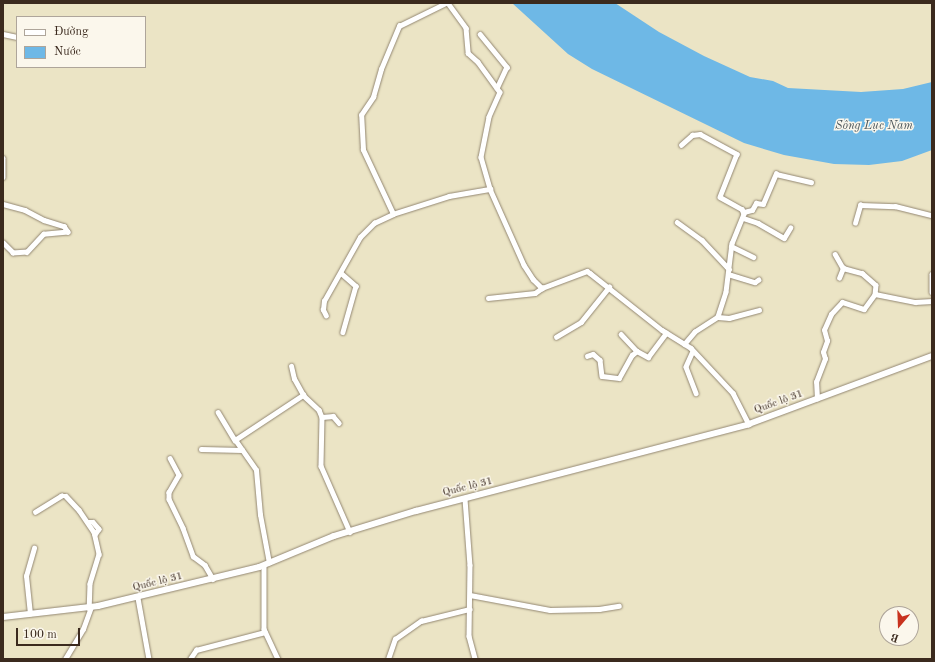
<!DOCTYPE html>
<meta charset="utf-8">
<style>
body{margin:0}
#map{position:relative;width:935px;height:662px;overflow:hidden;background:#ebe4c5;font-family:"Old Standard TT",serif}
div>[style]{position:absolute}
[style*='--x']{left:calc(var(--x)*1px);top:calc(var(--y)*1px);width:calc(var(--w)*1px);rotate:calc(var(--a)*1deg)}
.water>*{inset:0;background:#6eb8e6}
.roads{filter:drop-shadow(0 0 1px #938772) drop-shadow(0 0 1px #938772)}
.minor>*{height:4.5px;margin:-2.25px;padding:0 2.25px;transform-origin:2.25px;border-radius:2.25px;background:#fff}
.highway>*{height:6px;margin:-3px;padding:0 3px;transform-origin:3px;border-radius:3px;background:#fff}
span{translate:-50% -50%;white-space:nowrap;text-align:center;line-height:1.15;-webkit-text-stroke:3px #fbf7ec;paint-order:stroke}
.street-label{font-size:11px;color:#3b2a1e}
.water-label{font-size:12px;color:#4a555a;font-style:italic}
.frame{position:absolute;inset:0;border:4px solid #3b2a1e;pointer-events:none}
.legend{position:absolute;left:16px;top:16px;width:130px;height:52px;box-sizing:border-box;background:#fbf7ec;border:1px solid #aea59a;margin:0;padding:5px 7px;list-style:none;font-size:12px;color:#3b2a1e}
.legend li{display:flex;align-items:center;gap:8px;height:20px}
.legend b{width:20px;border:1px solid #aea59a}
.north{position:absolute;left:879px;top:606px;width:40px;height:40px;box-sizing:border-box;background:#fbf7ec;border:1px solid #aea59a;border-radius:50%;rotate:199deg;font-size:11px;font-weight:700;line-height:16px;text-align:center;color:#3b2a1e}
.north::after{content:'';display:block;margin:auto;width:14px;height:18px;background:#c8321e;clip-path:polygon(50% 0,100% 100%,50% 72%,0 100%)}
.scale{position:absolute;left:16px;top:628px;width:64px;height:18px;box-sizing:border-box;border:2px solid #3b2a1e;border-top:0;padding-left:5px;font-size:12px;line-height:14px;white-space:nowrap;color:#3b2a1e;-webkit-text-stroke:3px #fbf7ec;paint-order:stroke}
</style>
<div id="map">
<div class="water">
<i style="clip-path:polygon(512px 3px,615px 3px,659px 32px,704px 56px,750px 77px,773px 81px,788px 88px,861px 92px,903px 89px,932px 82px,932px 150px,902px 161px,869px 165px,834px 164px,784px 155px,744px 143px,592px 69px,568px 54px)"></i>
</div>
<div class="roads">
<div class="minor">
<i style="--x:448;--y:3;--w:31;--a:54"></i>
<i style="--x:466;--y:28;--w:25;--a:85"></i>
<i style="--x:468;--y:53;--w:13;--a:42"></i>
<i style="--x:478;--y:62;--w:37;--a:54"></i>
<i style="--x:500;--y:92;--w:27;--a:114"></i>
<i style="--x:489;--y:117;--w:41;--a:101.3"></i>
<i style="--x:481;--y:157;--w:33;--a:74"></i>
<i style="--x:490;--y:189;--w:83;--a:65.9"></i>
<i style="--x:524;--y:265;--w:17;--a:57"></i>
<i style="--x:533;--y:279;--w:13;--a:45"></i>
<i style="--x:542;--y:288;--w:48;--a:-20.7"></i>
<i style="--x:587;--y:271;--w:4;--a:34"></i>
<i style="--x:590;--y:273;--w:92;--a:38.4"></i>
<i style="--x:662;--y:330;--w:34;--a:32"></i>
<i style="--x:691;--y:348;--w:62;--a:47"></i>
<i style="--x:733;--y:393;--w:35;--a:63"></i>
<i style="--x:3;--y:34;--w:14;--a:12"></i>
<i style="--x:480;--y:34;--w:43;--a:50.7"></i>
<i style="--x:507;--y:67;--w:23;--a:115"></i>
<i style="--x:681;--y:145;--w:15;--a:-42"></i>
<i style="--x:692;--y:135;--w:8;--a:-7"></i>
<i style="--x:700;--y:134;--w:42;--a:28.4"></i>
<i style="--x:737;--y:154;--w:46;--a:111.6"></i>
<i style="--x:720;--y:197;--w:25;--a:29"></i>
<i style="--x:742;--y:209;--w:5;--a:68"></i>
<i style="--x:744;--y:214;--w:31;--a:112"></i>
<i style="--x:732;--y:243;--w:49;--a:97"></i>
<i style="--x:726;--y:292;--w:26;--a:108"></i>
<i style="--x:718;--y:317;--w:27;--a:147"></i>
<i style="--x:695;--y:332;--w:16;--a:130"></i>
<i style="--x:3;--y:158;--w:19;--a:90"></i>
<i style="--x:3;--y:204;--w:23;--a:15"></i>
<i style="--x:25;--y:210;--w:21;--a:28"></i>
<i style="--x:44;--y:220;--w:21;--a:17"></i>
<i style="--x:64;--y:226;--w:7;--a:56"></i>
<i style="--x:68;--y:232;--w:24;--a:175"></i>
<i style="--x:44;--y:234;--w:25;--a:133"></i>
<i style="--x:27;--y:252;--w:14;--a:176"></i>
<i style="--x:13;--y:253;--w:14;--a:-135"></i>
<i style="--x:744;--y:212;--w:8;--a:-14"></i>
<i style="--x:752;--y:210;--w:8;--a:-60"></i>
<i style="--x:756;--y:203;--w:7;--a:8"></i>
<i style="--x:763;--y:204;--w:33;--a:-67"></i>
<i style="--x:776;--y:174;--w:36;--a:13"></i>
<i style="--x:393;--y:214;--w:71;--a:-115.1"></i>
<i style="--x:363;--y:150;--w:35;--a:-93"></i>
<i style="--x:361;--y:115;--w:22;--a:-56"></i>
<i style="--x:373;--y:97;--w:29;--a:-74"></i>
<i style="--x:381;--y:69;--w:47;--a:-67.3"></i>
<i style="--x:399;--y:26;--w:52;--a:-26.1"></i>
<i style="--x:743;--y:218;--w:16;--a:18"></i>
<i style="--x:758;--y:223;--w:30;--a:30"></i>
<i style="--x:784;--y:238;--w:12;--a:-59"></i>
<i style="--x:677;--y:222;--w:31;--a:36"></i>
<i style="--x:702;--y:240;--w:40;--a:47"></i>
<i style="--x:855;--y:223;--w:19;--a:-74"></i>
<i style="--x:860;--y:205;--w:35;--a:2"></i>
<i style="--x:895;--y:206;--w:38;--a:14"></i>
<i style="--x:731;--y:246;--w:25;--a:26"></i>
<i style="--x:835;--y:254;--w:16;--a:60"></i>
<i style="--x:341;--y:273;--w:20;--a:41"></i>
<i style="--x:356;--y:286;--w:48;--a:105.8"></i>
<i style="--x:728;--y:274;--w:28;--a:17"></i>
<i style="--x:755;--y:282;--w:4;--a:-34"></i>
<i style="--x:932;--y:274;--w:18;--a:90"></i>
<i style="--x:839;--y:278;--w:11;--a:-68"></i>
<i style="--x:843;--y:268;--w:20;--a:15"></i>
<i style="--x:862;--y:273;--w:18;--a:41"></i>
<i style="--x:876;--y:285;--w:9;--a:96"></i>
<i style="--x:488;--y:298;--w:47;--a:-6.1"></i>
<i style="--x:535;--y:293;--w:9;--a:-36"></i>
<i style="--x:326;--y:316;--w:7;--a:-117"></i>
<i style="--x:323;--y:310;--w:9;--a:-84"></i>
<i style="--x:324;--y:301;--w:73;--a:-60.6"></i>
<i style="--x:360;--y:237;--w:20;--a:-45"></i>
<i style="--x:374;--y:223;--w:21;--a:-25"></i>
<i style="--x:393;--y:214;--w:59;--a:-17.8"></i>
<i style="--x:449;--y:196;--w:42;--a:-9.7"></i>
<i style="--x:718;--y:317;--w:11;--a:5"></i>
<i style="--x:729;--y:318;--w:31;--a:-15"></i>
<i style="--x:621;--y:334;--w:23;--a:47"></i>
<i style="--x:637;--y:351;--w:13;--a:29"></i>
<i style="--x:648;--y:357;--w:30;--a:-53"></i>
<i style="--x:556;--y:337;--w:29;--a:-31"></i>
<i style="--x:581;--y:322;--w:45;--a:-51.3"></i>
<i style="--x:693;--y:351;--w:17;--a:114"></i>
<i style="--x:686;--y:367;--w:28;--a:69"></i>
<i style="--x:587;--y:356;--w:6;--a:-18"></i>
<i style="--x:593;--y:354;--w:9;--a:41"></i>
<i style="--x:600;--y:360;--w:16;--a:83"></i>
<i style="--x:602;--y:376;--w:17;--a:7"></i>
<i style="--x:619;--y:378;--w:26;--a:-61"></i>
<i style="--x:632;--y:355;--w:6;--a:-39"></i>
<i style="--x:303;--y:395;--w:22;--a:43"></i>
<i style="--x:319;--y:410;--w:8;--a:67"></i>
<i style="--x:322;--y:417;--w:11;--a:-5"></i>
<i style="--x:333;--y:416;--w:9;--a:49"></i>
<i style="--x:817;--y:399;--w:17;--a:-93"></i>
<i style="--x:816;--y:382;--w:25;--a:-69"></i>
<i style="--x:825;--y:359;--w:7;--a:-106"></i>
<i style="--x:823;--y:352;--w:12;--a:-70"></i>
<i style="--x:827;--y:341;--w:11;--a:-105"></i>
<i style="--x:824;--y:330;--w:17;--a:-66"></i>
<i style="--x:831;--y:314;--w:16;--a:-47"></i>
<i style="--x:842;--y:302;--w:23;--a:18"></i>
<i style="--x:864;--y:309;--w:19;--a:-54"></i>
<i style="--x:875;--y:294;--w:41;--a:11.3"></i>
<i style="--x:915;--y:302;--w:17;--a:-3"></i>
<i style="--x:218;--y:412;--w:33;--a:59"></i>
<i style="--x:322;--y:417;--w:49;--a:91.2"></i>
<i style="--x:321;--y:466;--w:72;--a:66.3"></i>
<i style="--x:201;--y:449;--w:41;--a:1.4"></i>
<i style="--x:170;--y:458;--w:19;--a:62"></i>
<i style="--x:179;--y:475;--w:20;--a:120"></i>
<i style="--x:169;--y:492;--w:7;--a:90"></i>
<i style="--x:169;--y:499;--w:32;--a:64"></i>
<i style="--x:183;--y:528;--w:30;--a:70"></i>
<i style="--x:193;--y:556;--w:15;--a:37"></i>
<i style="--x:205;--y:565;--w:16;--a:60"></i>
<i style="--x:465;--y:499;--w:66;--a:85.7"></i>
<i style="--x:470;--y:565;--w:71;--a:90.8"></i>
<i style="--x:469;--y:636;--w:24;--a:75"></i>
<i style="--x:35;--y:512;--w:31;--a:-32"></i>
<i style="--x:61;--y:496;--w:5;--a:0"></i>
<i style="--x:66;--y:496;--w:19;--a:47"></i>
<i style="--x:79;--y:510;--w:27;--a:56"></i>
<i style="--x:94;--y:532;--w:23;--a:77"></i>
<i style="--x:99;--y:554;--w:31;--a:107"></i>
<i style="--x:90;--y:584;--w:24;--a:92"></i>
<i style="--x:88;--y:522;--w:5;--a:0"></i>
<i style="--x:93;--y:522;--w:9;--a:49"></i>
<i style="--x:99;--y:529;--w:7;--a:124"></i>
<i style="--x:269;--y:563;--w:49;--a:-100.6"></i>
<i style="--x:260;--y:515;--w:45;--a:-95.1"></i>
<i style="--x:256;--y:470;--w:37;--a:-125"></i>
<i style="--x:235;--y:440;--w:82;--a:-33.5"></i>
<i style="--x:303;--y:395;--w:18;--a:-119"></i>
<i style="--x:294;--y:379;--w:13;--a:-103"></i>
<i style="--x:264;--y:565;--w:64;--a:90"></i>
<i style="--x:264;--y:629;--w:33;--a:65"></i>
<i style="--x:470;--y:595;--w:81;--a:10.6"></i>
<i style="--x:550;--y:610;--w:49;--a:-1.2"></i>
<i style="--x:599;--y:609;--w:20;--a:-9"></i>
<i style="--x:138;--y:598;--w:62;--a:79.8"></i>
<i style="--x:30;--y:614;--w:38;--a:-96"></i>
<i style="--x:26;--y:576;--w:29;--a:-74"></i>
<i style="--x:65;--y:659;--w:35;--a:-59"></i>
<i style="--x:83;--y:629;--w:23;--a:-70"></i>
<i style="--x:190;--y:659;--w:11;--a:-56"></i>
<i style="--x:196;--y:650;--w:71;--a:-14.6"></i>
<i style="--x:388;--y:659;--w:21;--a:-71"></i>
<i style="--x:395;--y:639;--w:32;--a:-35"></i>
<i style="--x:421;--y:621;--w:50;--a:-13.8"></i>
</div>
<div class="highway">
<i style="--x:3;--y:617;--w:96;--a:-6.6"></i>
<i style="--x:98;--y:606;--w:166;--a:-13.6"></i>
<i style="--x:259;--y:567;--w:81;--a:-22.5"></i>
<i style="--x:334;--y:536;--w:86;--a:-17"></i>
<i style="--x:416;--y:511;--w:344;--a:-14.6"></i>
<i style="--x:749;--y:424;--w:195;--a:-20.4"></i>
</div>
</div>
<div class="street-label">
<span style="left:779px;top:403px;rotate:-20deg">Quốc lộ 31</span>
<span style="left:468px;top:488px;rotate:-14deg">Quốc lộ 31</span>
<span style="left:158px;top:583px;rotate:-14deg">Quốc lộ 31</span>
</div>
<div class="water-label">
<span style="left:874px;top:127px">Sông Lục Nam</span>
</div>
<div class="frame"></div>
<ul class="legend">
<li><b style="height:5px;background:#fff"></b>Đường</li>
<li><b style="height:11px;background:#6eb8e6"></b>Nước</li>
</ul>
<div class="north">B</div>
<div class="scale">100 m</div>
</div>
